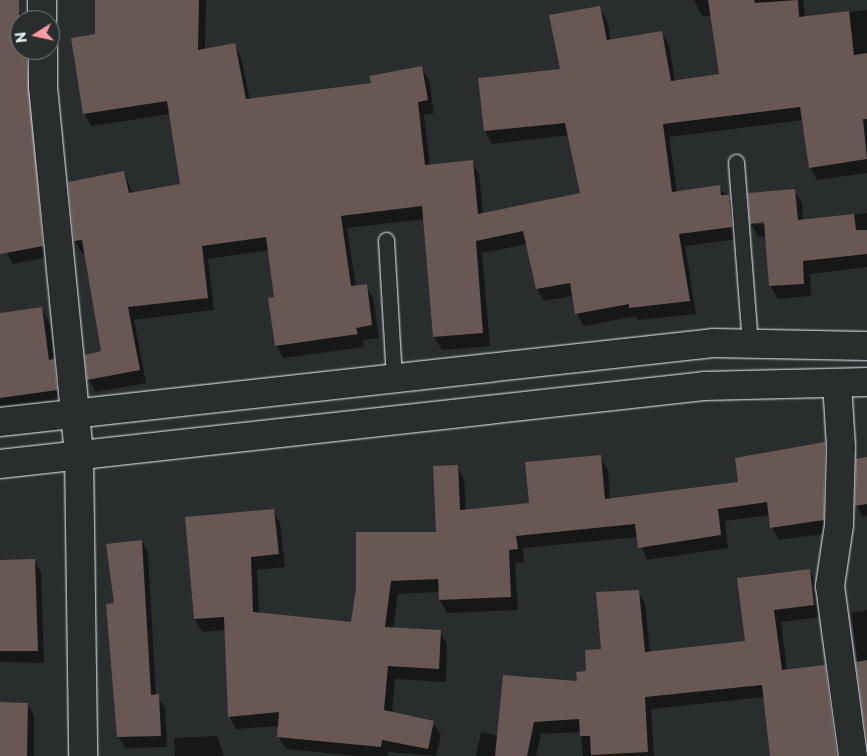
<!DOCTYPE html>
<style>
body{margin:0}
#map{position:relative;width:867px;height:756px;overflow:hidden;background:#2a2d2e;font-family:"Playpen Sans",sans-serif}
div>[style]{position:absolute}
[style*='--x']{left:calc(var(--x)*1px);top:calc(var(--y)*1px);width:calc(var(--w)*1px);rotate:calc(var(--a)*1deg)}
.shadow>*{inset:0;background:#0007}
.building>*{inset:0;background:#685752}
.roads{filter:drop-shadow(0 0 1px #e8f1f8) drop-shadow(0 0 1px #e8f1f8)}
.service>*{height:15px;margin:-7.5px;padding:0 7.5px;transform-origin:7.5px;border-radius:7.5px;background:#2a2d2e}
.minor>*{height:28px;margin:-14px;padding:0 14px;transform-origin:14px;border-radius:14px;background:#2a2d2e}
.primary>*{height:28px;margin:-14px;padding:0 14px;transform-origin:14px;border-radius:14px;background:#2a2d2e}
span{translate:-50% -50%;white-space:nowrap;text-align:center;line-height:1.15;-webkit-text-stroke:4px #2a2d2e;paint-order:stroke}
.north{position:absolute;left:10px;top:10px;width:50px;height:50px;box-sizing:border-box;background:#2a2d2e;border:1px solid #767b7f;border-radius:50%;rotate:260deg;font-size:14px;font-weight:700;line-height:20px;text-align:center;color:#e8f1f8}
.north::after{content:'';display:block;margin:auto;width:18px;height:22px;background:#ff9aa2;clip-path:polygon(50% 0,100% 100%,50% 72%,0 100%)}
</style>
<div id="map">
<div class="shadow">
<i style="clip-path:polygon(97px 0,206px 0,205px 50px,234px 45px,241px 57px,250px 100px,372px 84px,421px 67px,429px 80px,434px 113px,424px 115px,430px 166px,472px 162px,479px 174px,483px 214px,582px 194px,569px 135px,492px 144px,485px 131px,480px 79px,561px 70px,599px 7px,607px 20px,611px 41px,662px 33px,669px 45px,675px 82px,720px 76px,711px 16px,702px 16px,694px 0,803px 0,805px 17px,867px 10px,867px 173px,817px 180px,810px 167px,803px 120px,669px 137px,677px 192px,719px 187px,736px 208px,738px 239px,685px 246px,696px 314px,638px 320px,636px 316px,584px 326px,576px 313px,573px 296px,544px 301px,537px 289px,527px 244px,482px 253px,490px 346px,442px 350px,434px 337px,425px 219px,347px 228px,356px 287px,366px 285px,373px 298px,379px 338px,363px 340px,364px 347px,283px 358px,276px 345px,276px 298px,269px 250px,208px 259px,214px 310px,134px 320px,146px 383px,96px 392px,89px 380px,103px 352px,86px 253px,82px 253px,75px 241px,124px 172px,133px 194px,181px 185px,170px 114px,91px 126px,84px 113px,96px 35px)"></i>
<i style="clip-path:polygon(0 9px,19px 10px,25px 20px,20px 20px,20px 50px,30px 50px,48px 257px,13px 264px,7px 253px,0 214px)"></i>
<i style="clip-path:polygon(evenodd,794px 190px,802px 203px,803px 221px,867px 213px,867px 267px,810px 274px,811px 296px,778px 299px,770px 286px,767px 236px,759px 237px,751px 224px,749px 194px,794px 190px,770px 220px,771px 223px,756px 225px,756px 222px,770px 220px)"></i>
<i style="clip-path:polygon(41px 308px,50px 323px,65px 405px,0 414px,0 314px)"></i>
<i style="clip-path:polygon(824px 443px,832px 456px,830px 533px,779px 540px,772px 527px,770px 515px,725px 521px,728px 548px,647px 560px,638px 537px,523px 548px,524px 562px,515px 563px,518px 610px,447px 613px,440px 600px,440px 592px,398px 594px,393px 629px,440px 631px,447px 644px,446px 682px,395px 679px,392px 713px,433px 722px,441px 735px,436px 756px,388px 752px,388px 756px,357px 756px,286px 749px,278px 736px,279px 726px,236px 729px,229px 716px,226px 630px,202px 632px,195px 619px,186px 518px,273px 510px,280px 523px,285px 567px,257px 570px,259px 614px,352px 623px,357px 588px,437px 533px,457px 466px,464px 479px,466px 510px,530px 504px,600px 457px,608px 470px,610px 499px,739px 483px)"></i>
<i style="clip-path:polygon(867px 459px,867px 516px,863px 517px,856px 505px)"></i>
<i style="clip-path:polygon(142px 541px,148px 553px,156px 696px,165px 707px,167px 747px,125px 748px,118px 737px)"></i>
<i style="clip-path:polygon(34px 560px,41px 572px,44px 663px,0 662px,0 561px)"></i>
<i style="clip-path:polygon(810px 571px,816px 583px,820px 617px,781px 622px,787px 671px,824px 666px,831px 679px,842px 756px,771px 756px,765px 697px,651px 709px,654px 756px,583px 756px,581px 732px,541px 734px,536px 756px,476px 756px,481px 732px,499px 736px,588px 673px,638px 592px,645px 604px,650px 652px,746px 642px,738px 579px)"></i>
<i style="clip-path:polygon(867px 610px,867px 734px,851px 613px)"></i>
<i style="clip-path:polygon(0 704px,27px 704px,34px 715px,34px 756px,0 756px)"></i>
<i style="clip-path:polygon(217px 736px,224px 756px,175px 756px,174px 738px)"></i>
</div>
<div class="building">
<i style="clip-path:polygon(0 0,19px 0,20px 50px,26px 50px,27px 58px,43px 246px,0 254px)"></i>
<i style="clip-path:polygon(95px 0,199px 0,198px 50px,235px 43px,246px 99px,371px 83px,369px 76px,422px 66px,428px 100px,418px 102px,425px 165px,473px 160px,478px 214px,580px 193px,565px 123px,484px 131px,478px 78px,560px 69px,549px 15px,600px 6px,607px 40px,662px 31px,671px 81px,719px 74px,708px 0,754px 0,755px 3px,798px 0,799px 17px,849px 11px,854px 55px,867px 53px,867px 119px,863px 119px,867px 159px,809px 168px,800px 107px,663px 124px,672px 192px,720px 185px,721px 195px,729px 195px,732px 227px,679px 234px,690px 301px,629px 308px,629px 304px,575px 314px,570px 283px,536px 289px,523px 231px,476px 241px,483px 333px,433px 337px,422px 206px,341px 216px,351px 286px,367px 284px,372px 325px,356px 328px,358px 334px,275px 346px,268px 298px,274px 297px,266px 237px,202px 246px,208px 298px,128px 307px,140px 370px,87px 380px,85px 355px,101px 351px,82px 240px,74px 241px,68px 182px,124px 171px,129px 193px,180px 184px,167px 101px,83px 114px,71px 38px,95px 34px)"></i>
<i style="clip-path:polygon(795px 189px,798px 220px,854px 214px,856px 230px,867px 230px,867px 254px,803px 261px,804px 284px,769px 286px,764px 222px,750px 224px,748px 193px)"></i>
<i style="clip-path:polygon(42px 307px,49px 360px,54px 359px,57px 390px,0 398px,0 313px)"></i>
<i style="clip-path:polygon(825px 442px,824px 520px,770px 528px,767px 502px,718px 509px,721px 535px,638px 548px,635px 524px,516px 536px,518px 549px,509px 550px,511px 597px,439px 600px,438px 579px,391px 581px,385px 627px,441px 630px,439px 669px,388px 666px,384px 710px,434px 721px,428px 749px,382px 740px,381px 747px,277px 737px,279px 712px,228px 717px,224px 617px,194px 619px,185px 517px,274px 509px,279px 554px,251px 557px,253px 612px,351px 622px,356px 588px,356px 532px,436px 532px,433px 466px,458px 465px,460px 510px,529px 503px,525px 462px,601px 455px,605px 499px,738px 482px,735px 458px)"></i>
<i style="clip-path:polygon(867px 457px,867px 504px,855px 506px,856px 459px)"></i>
<i style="clip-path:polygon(142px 540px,151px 695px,159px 694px,161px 736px,117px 737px,106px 604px,114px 603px,106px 544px)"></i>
<i style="clip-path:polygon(35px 559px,38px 651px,0 651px,0 560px)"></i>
<i style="clip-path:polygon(810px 569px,814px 605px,774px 610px,782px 670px,825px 665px,837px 756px,770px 756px,762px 685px,645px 697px,648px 752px,591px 755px,590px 736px,580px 736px,579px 719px,534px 722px,527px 756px,495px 756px,503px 675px,577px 681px,576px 672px,586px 671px,585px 650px,601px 649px,596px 592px,639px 590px,645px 652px,745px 641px,737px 578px)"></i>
<i style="clip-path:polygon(867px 660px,867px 743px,856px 662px)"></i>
<i style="clip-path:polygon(0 702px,28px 703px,27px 756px,0 756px)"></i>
</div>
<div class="roads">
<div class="service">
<i style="--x:736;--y:162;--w:183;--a:85.6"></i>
<i style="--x:386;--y:240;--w:139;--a:86.7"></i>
</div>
<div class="minor">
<i style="--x:42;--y:0;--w:20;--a:90"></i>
<i style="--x:43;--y:50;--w:37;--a:90"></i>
<i style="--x:43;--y:87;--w:370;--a:84.4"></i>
<i style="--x:79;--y:455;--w:301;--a:89.2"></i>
<i style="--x:837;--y:383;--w:64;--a:86.4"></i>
<i style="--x:841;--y:447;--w:78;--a:91.5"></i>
<i style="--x:839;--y:525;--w:62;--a:98.4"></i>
<i style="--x:830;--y:586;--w:172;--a:82.3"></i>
</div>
<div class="primary">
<i style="--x:0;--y:422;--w:717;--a:-6.32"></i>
<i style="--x:713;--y:343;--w:154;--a:1.1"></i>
<i style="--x:0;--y:464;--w:708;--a:-6.32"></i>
<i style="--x:704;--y:386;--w:163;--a:-1.4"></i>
</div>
</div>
<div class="north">N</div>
</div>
